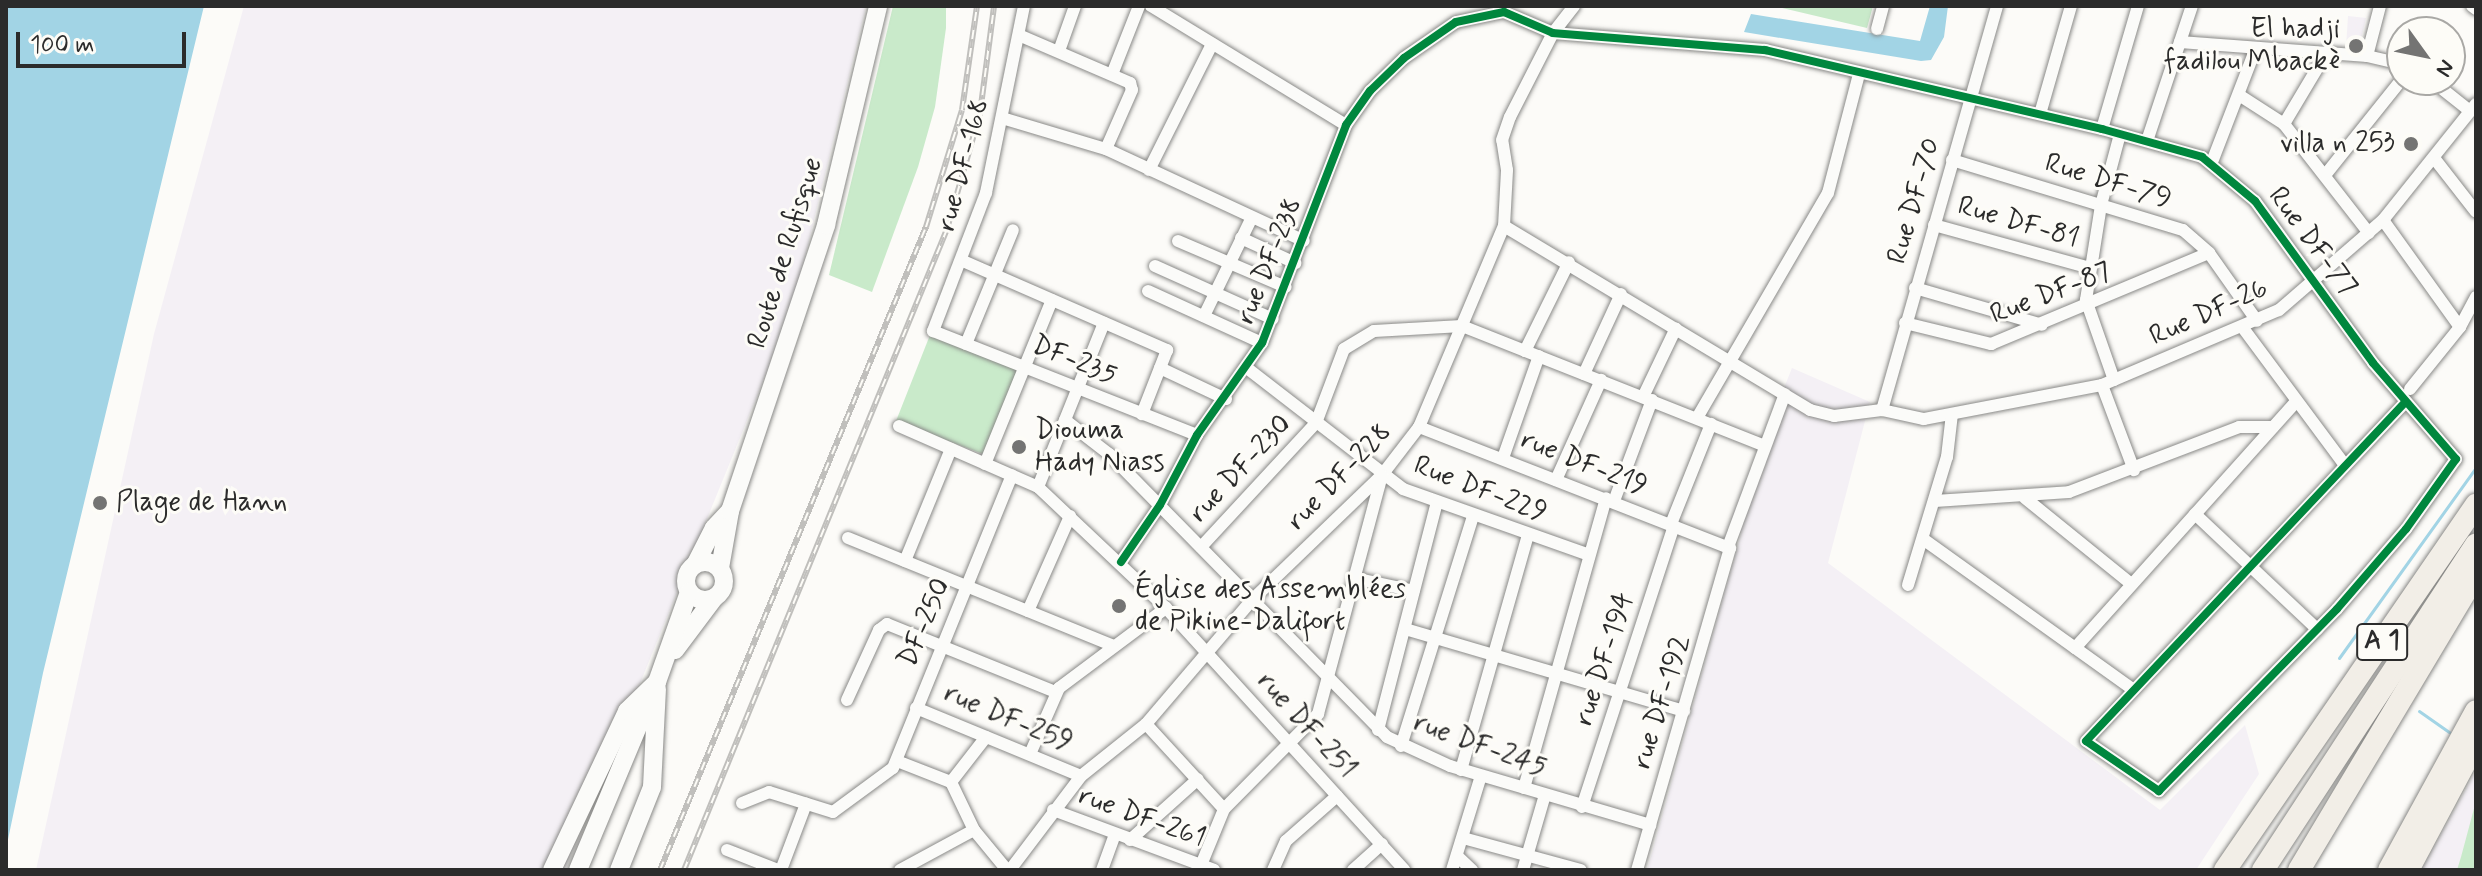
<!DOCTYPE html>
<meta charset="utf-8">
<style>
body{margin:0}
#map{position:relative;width:2482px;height:876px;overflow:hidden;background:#fcfbf8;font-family:Mynerve,sans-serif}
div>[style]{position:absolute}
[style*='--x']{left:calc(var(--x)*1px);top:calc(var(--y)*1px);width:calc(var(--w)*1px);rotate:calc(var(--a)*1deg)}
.built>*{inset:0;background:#f4f0f5}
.green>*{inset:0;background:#c9eaca}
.water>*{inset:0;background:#a2d4e5}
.stream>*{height:3px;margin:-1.5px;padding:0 1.5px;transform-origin:1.5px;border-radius:1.5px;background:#a2d4e5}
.roads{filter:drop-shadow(0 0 2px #898987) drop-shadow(0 0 2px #898987)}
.street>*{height:12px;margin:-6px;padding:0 6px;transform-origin:6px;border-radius:6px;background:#fbfbf9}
.secondary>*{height:18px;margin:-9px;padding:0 9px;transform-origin:9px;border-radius:9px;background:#fbfbf9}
.secondary>.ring{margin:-9px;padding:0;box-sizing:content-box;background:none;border:18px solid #fbfbf9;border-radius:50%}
.highway>*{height:22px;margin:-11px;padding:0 11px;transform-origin:11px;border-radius:11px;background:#f2eee7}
.rail>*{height:6px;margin-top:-3px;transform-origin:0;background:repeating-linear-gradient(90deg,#fdfcf7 0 9px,#c0bfbc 0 18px);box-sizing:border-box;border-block:2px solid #c0bfbc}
.cycleway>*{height:8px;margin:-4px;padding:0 4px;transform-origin:4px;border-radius:4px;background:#00873e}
.dots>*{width:22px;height:22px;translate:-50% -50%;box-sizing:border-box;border:4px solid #fdfcf7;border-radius:50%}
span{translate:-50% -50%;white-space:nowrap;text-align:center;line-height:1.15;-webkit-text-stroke:6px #fdfcf7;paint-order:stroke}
.shield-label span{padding:2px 6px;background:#fdfcf7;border:2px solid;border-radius:6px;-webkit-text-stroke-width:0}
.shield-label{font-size:26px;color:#2b2b2b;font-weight:700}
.poi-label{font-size:28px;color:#2b2b2b}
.right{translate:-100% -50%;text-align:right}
.left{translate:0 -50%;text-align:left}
.street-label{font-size:28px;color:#2b2b2b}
.frame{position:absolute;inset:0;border:8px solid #2b2b2b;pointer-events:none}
.north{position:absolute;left:2386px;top:16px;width:80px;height:80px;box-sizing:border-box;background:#fdfcf7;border:2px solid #a9a8a5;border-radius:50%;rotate:123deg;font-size:22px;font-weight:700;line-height:32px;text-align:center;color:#2b2b2b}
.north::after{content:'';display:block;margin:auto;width:28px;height:36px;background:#747473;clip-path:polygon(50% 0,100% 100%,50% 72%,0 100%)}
.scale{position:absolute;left:16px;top:32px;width:170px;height:36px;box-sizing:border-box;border:4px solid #2b2b2b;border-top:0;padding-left:10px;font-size:24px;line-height:28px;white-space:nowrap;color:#2b2b2b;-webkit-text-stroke:6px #fdfcf7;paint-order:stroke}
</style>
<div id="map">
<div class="built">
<i style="clip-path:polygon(244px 6px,866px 6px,792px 310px,564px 870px,36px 870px,154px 334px)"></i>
<i style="clip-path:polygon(2348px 16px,2366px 18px,2359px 49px,2346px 47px)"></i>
<i style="clip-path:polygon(1792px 368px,1870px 402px,1828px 563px,2160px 810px,2245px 725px,2259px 774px,2196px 870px,1647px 870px,1741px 534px,1731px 519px)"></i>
<i style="clip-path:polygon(2476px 771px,2476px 870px,2421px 870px)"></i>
</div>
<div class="green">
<i style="clip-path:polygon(893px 6px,946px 6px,946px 28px,935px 107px,918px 167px,872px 292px,829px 275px)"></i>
<i style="clip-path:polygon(1774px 6px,1873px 6px,1867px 28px)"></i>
<i style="clip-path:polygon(930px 335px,1021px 369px,988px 456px,896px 421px)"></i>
<i style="clip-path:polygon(2476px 801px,2476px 870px,2457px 870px,2461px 857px)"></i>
</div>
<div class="water">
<i style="clip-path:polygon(6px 6px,204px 6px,43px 673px,6px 849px)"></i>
<i style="clip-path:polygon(1930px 6px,1948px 6px,1944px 37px,1931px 60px,1921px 61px,1744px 32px,1751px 14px,1920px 41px)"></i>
</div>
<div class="stream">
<i style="--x:2339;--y:658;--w:235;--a:-54.3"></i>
<i style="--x:2419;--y:711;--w:37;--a:35"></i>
</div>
<div class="roads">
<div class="street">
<i style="--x:1024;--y:6;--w:191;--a:101.5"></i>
<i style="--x:986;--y:193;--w:148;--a:111"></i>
<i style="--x:933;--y:331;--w:284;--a:21.5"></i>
<i style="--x:1151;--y:6;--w:228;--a:31.4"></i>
<i style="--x:2472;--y:6;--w:5;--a:37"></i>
<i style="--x:1877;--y:29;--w:24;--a:-75"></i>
<i style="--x:1021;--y:36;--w:119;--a:23.3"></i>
<i style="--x:1130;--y:83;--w:7;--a:74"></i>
<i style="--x:1132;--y:90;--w:64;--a:113.8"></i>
<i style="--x:2180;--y:42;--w:188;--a:4.3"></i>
<i style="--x:2367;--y:56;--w:36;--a:13"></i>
<i style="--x:1059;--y:51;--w:48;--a:-70.4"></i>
<i style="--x:2367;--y:56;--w:52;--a:-75.4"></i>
<i style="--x:1113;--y:72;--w:71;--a:-68.5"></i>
<i style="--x:2431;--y:80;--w:50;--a:38.5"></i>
<i style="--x:2239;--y:95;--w:54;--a:32.8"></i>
<i style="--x:2284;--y:124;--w:138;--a:52.1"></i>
<i style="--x:2040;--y:114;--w:112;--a:-74"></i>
<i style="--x:1002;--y:118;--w:109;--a:16.6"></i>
<i style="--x:1106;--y:149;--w:218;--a:24.9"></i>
<i style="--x:2284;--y:124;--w:84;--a:-59.2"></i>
<i style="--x:2102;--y:129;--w:128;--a:-73.7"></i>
<i style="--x:2147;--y:141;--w:142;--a:-71.6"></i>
<i style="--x:2434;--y:158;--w:68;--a:52.1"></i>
<i style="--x:1952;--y:160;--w:241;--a:16.9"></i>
<i style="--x:2183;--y:230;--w:35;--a:41"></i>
<i style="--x:2209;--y:253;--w:83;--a:54.8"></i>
<i style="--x:2212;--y:162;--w:122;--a:-68.9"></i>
<i style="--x:1149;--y:170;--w:141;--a:-63.4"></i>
<i style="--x:2326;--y:174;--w:122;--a:-51.3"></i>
<i style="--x:2383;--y:220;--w:132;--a:54.3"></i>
<i style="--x:1934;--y:225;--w:162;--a:15.4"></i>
<i style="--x:1504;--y:226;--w:357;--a:31"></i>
<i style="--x:1810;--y:410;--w:25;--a:14"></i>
<i style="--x:1834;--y:416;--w:48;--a:-7.1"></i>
<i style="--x:1882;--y:410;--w:43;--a:12.1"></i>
<i style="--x:1924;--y:419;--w:181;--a:-10.8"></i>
<i style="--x:2102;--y:385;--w:192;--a:-23"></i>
<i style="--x:2279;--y:310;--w:138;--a:-40.9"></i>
<i style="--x:2383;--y:220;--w:149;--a:-51.3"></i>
<i style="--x:1241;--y:238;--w:60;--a:24.8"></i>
<i style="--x:1178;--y:241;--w:117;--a:23.1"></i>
<i style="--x:963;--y:261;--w:223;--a:23.6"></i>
<i style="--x:1167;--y:350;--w:69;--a:111.3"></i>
<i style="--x:1155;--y:266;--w:129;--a:24.2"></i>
<i style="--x:1915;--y:288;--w:132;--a:16.2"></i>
<i style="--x:1148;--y:291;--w:125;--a:24.5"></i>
<i style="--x:1204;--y:316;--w:108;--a:-64.1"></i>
<i style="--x:1905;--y:323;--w:89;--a:13.7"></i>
<i style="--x:1991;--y:344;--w:236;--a:-22.7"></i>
<i style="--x:2243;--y:328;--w:169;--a:53.4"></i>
<i style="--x:966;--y:344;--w:123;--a:-67.6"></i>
<i style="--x:1525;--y:351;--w:99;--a:-63.7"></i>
<i style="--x:1160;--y:368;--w:73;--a:25.2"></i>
<i style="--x:1248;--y:369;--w:196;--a:37.7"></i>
<i style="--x:1403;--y:489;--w:197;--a:19.5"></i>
<i style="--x:1584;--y:374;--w:88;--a:-65.2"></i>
<i style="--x:2114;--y:380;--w:85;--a:-109.3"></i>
<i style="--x:2086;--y:300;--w:96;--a:-81"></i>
<i style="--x:2101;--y:205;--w:73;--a:-75"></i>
<i style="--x:2102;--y:385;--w:91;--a:69.4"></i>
<i style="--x:2410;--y:389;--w:80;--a:-51.1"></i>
<i style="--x:2460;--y:327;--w:34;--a:-62"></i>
<i style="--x:1643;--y:397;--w:76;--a:-64.4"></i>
<i style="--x:1882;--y:410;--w:420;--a:-74.1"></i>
<i style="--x:1697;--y:418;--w:260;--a:-59.8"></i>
<i style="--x:1828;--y:193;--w:123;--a:-75.4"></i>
<i style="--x:1065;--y:420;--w:56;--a:37.7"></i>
<i style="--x:1109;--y:454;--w:397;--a:45.5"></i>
<i style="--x:1387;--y:737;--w:69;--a:24.7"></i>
<i style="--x:1450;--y:766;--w:209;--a:16.4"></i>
<i style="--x:899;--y:426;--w:152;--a:23.7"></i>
<i style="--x:1038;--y:487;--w:176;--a:43.4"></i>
<i style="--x:1166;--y:608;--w:354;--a:47.7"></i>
<i style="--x:1419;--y:427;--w:334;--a:21.3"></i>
<i style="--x:1730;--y:548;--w:335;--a:106.1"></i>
<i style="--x:1503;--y:458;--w:108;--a:-70.6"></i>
<i style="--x:985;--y:464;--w:177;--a:-67.8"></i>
<i style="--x:1556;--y:480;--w:110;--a:-65.8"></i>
<i style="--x:1038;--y:487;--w:177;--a:-68.1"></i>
<i style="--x:2025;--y:498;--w:135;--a:39"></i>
<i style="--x:1614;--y:501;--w:108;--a:-69.4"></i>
<i style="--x:1935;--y:501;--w:134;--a:-3.8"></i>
<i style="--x:2069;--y:492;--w:182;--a:-20.9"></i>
<i style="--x:2239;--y:427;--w:34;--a:0"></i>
<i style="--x:2195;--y:514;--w:168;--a:43.3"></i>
<i style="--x:1671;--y:524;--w:108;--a:-68.2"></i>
<i style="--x:848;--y:538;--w:287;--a:22.1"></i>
<i style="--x:1923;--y:539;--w:259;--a:35.6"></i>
<i style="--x:1201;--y:547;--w:169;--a:-47.2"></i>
<i style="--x:1316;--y:423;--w:79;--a:-69.3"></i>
<i style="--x:1344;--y:349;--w:35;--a:-31"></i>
<i style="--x:1374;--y:331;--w:88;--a:-3.3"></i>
<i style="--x:1462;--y:326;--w:324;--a:21.6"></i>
<i style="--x:1728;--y:547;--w:163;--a:-69.6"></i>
<i style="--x:905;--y:561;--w:121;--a:-67.7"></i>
<i style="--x:1121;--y:562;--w:69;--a:-55.6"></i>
<i style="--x:1160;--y:505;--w:79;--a:-62.1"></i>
<i style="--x:1197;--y:435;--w:113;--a:-54.8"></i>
<i style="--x:1262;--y:343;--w:234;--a:-68.9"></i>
<i style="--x:1346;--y:125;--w:42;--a:-54.8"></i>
<i style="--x:1370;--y:91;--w:47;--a:-44.1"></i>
<i style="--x:1404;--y:58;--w:63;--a:-34.7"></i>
<i style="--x:1456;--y:22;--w:49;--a:-11.8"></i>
<i style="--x:1504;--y:12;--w:53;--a:23.2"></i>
<i style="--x:1553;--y:33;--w:213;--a:4.6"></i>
<i style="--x:1765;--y:50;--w:346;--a:13.2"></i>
<i style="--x:2102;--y:129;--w:104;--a:15.6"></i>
<i style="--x:2202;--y:157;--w:69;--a:39.7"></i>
<i style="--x:2255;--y:201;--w:200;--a:53.9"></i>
<i style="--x:2373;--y:363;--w:127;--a:49.2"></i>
<i style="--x:2456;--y:459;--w:86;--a:125.5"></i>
<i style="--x:2406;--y:529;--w:106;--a:130.8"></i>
<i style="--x:2337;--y:609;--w:255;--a:134.4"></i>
<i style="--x:2159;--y:791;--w:88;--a:-145.6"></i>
<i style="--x:2086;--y:741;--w:465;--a:-46.7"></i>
<i style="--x:1354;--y:578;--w:61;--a:12.2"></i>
<i style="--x:1908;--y:585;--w:134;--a:-73.1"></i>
<i style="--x:1947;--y:457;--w:43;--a:-83.4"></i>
<i style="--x:1028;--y:611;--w:104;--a:-66.1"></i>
<i style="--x:1405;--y:629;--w:291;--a:16.4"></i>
<i style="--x:2075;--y:648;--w:329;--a:-48.1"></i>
<i style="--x:847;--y:700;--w:77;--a:-65.4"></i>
<i style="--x:879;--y:630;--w:10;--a:-37"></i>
<i style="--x:887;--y:624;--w:181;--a:22"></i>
<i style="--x:916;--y:708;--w:178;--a:22.4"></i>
<i style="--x:1146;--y:724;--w:115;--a:47.5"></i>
<i style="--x:1378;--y:730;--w:236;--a:-75.5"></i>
<i style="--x:1401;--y:746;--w:241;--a:-72.6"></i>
<i style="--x:1030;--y:754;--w:72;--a:-66.3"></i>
<i style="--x:1059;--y:688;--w:134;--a:-36.8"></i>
<i style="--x:897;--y:761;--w:58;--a:21.3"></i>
<i style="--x:951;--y:782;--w:53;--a:64.4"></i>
<i style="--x:974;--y:830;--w:52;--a:50.5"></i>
<i style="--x:1461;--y:770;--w:244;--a:-74.1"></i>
<i style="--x:951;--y:782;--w:57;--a:-52.1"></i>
<i style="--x:1524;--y:788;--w:301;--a:-74.2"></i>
<i style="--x:742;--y:803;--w:29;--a:-22"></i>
<i style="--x:769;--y:792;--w:67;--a:17.4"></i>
<i style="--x:833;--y:812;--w:74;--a:-36.3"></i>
<i style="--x:893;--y:768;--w:316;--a:-67.9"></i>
<i style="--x:1582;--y:807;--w:296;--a:-71.9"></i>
<i style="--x:1053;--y:810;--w:172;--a:20.4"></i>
<i style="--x:1463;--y:838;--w:122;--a:15.2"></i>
<i style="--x:1130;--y:840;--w:91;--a:-41.9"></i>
<i style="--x:727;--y:850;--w:55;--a:21.4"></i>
<i style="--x:1457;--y:856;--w:21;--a:43"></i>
<i style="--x:781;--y:870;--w:71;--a:-69.3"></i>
<i style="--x:900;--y:870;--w:84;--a:-28.4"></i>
<i style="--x:1010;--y:870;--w:118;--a:-52.9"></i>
<i style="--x:1081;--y:776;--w:83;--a:-38.7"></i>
<i style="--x:1146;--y:724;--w:163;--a:-49.5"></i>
<i style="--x:1252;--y:600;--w:180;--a:-43.9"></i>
<i style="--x:1382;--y:475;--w:61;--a:-52.4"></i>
<i style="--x:1419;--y:427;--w:218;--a:-67.1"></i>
<i style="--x:1504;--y:226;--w:56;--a:-86.9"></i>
<i style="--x:1507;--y:170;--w:30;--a:-99"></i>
<i style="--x:1502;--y:140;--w:24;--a:-71"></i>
<i style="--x:1510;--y:117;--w:94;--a:-62.9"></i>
<i style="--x:1553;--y:33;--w:34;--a:-52"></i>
<i style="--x:1102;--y:870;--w:38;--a:-70"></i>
<i style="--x:1199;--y:870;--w:66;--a:-67.7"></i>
<i style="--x:1224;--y:809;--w:134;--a:-45.3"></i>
<i style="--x:1318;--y:714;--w:247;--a:-75"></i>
<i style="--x:1273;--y:870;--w:32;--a:-66"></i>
<i style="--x:1286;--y:841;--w:68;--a:-41.4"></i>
<i style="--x:1353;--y:870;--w:39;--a:-42"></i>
<i style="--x:1452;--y:870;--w:98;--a:-72.9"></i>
<i style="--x:1523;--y:870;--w:78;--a:-73.7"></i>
</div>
<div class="secondary">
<i class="ring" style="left:686px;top:562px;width:20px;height:20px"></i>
<i style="--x:696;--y:563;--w:39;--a:-63"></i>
<i style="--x:714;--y:528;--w:23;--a:-47"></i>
<i style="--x:720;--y:568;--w:58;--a:-80"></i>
<i style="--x:730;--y:511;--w:302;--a:-71.4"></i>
<i style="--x:826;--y:225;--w:225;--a:-76.6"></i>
<i style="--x:675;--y:650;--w:65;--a:-53.1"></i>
<i style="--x:552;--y:870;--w:176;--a:-64.7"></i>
<i style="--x:627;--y:711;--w:42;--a:-44"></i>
<i style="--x:657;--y:682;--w:96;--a:-70.4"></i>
<i style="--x:578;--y:870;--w:197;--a:-67.3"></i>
<i style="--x:619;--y:870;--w:89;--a:-68.3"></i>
<i style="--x:652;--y:787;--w:98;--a:-87.1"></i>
</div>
<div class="highway">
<i style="--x:2225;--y:870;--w:443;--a:-55.5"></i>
<i style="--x:2263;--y:870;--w:389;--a:-56.8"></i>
<i style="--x:2299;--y:870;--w:345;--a:-59.1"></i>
<i style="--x:2389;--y:870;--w:181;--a:-61.3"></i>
<i style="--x:2408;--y:870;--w:145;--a:-62"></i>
</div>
</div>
<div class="rail">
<i style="--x:660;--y:870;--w:696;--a:-67.53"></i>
<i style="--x:926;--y:227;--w:122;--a:-72.9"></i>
<i style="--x:962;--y:110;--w:105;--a:-81.8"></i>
<i style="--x:684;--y:870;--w:693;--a:-67.69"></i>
<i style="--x:947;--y:229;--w:121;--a:-74.1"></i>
<i style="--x:980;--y:113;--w:108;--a:-82.5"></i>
</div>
<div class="cycleway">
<i style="--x:1121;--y:562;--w:69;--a:-55.6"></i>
<i style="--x:1160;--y:505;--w:79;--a:-62.1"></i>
<i style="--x:1197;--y:435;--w:113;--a:-54.8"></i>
<i style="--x:1262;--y:343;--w:234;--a:-68.9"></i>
<i style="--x:1346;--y:125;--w:42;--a:-54.8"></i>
<i style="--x:1370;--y:91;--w:47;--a:-44.1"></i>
<i style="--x:1404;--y:58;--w:63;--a:-34.7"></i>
<i style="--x:1456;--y:22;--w:49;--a:-11.8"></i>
<i style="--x:1504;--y:12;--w:53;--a:23.2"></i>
<i style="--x:1553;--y:33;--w:213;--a:4.6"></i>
<i style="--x:1765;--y:50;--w:346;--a:13.2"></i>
<i style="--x:2102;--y:129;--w:104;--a:15.6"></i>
<i style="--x:2202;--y:157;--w:69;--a:39.7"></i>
<i style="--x:2255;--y:201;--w:200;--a:53.9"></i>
<i style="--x:2373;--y:363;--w:127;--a:49.2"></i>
<i style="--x:2456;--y:459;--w:86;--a:125.5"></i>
<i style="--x:2406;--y:529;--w:106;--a:130.8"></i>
<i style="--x:2337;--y:609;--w:255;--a:134.4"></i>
<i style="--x:2159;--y:791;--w:88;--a:-145.6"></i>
<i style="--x:2086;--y:741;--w:465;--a:-46.7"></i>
</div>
<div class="dots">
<i style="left:2356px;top:46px;background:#747473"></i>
<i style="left:2411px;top:144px;background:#747473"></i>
<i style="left:1019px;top:447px;background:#747473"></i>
<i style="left:100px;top:503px;background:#747473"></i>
<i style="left:1119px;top:606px;background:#747473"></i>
</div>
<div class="shield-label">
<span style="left:2382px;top:642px">A 1</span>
</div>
<div class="poi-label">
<span class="right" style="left:2340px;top:46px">El hadji<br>fadilou Mbackè</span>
<span class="right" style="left:2395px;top:144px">villa n 253</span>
<span class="left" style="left:1035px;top:447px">Diouma<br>Hady Niass</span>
<span class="left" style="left:116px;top:503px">Plage de Hann</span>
<span class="left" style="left:1135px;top:606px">Église des Assemblées<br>de Pikine-Dalifort</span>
</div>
<div class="street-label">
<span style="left:964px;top:165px;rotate:-75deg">rue DF-168</span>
<span style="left:2108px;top:182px;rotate:17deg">Rue DF-79</span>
<span style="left:1915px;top:201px;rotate:-74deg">Rue DF-70</span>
<span style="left:2018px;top:223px;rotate:16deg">Rue DF-81</span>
<span style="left:2312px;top:242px;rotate:53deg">Rue DF-77</span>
<span style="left:786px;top:253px;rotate:-73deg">Route de Rufisque</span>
<span style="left:1270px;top:261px;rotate:-68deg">rue DF-238</span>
<span style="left:2051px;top:294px;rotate:-21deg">Rue DF-87</span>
<span style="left:2209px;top:313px;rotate:-24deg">Rue DF-26</span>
<span style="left:1074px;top:361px;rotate:22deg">DF-235</span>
<span style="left:1584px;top:464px;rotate:22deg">rue DF-219</span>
<span style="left:1241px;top:469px;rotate:-47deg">rue DF-230</span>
<span style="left:1340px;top:477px;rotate:-46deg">rue DF-228</span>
<span style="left:1480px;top:490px;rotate:21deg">Rue DF-229</span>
<span style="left:925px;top:623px;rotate:-67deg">DF-250</span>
<span style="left:1605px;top:659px;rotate:-72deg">rue DF-194</span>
<span style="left:1662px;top:702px;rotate:-73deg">rue DF-192</span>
<span style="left:1008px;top:719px;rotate:23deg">rue DF-259</span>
<span style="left:1306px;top:726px;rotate:48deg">rue DF-251</span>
<span style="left:1480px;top:746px;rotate:20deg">rue DF-245</span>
<span style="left:1142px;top:818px;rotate:20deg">rue DF-261</span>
</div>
<div class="frame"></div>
<div class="north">N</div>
<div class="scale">100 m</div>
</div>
